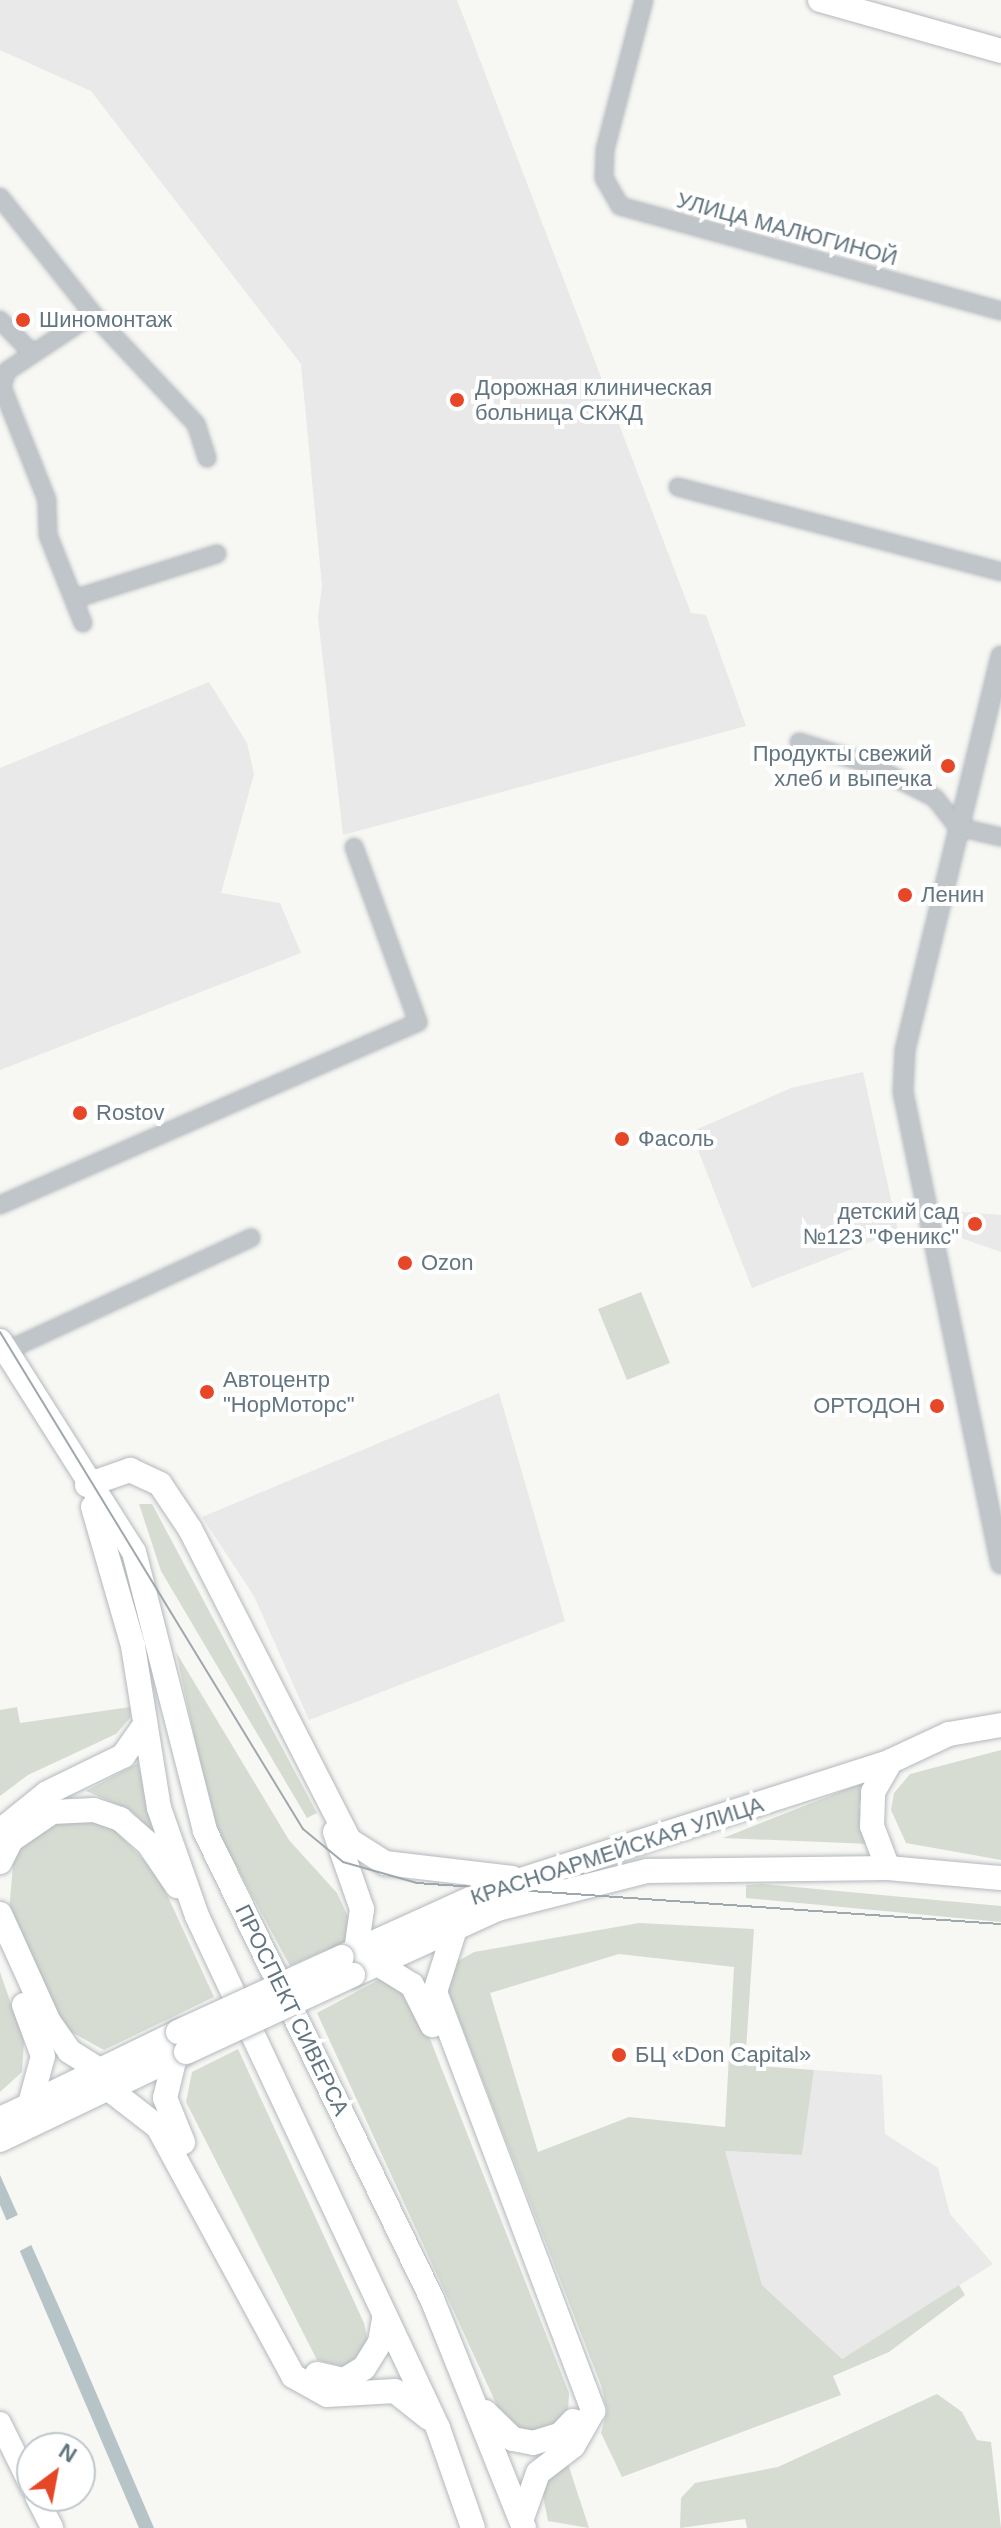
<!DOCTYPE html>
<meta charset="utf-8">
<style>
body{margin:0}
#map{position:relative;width:1001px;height:2528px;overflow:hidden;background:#f7f7f4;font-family:Helvetica,sans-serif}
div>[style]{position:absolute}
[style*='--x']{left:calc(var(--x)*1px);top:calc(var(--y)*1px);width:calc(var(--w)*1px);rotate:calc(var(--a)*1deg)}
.built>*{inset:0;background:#e8e9e8}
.green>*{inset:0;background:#d7dcd3}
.water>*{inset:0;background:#b6c4c7}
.pier>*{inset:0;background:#f7f7f4}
.roads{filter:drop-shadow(0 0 2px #b3b9bd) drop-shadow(0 0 2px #b3b9bd)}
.minor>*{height:16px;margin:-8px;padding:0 8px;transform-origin:8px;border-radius:8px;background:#c0c5c9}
.tertiary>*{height:18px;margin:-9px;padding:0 9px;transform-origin:9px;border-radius:9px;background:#c0c5c9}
.secondary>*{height:22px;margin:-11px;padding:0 11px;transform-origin:11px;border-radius:11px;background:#fff}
.primary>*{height:24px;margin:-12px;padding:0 12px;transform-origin:12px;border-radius:12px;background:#fff}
.tram>*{height:2px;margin:-1px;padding:0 1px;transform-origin:1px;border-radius:1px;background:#9fa8ad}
.bridges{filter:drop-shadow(0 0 2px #b4b9bd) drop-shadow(0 0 2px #b4b9bd)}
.primary-bridge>*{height:24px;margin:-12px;padding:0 12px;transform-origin:12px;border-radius:12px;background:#fff}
.dots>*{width:22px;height:22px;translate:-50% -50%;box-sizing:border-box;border:4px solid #fff;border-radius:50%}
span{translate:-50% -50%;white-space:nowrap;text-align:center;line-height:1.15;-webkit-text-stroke:8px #fff;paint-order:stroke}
.street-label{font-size:22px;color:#627580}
.poi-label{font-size:22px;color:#627580}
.left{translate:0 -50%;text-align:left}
.right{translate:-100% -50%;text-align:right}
.north{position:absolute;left:16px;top:2432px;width:80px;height:80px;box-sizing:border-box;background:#fff;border:2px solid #c0c8cc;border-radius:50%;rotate:32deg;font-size:22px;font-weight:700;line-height:32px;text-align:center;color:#627580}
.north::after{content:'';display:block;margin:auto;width:28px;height:36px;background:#e54727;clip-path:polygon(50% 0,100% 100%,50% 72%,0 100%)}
</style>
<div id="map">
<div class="built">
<i style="clip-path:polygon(0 0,457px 0,691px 613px,706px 615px,746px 726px,343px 835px,318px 617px,322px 586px,301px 364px,91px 91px,0 50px)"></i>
<i style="clip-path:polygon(209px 682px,247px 743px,254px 774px,221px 893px,280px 903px,301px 953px,0 1070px,0 768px)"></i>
<i style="clip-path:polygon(863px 1072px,898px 1231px,752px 1288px,691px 1132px,791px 1088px)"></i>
<i style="clip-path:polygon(950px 1211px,1001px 1215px,1001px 1252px,947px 1233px)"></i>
<i style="clip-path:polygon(499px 1393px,565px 1621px,309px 1720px,254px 1596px,202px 1517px)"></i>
<i style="clip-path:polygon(814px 2070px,882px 2075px,885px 2134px,938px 2168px,950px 2214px,993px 2264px,842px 2359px,762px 2285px,724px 2151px,802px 2155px)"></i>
</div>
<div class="green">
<i style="clip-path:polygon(641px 1292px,670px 1363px,627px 1380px,598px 1309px)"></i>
<i style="clip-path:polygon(139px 1504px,152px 1504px,317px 1813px,307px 1818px,161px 1571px)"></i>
<i style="clip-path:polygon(176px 1652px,289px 1840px,337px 1893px,350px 1921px,348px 1941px,290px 1966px,213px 1823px)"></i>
<i style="clip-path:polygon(17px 1707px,20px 1723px,130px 1707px,131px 1717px,116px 1734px,28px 1775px,0 1796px,0 1710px)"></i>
<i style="clip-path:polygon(1001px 1750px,1001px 1860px,906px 1843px,891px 1810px,894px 1793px,910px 1774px)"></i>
<i style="clip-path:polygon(138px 1763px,154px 1828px,150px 1829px,130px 1810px,86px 1791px)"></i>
<i style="clip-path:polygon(865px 1782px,859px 1807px,870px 1844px,723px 1838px)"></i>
<i style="clip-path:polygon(76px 1817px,113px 1828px,158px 1875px,214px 1997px,104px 2050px,64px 2028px,9px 1911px,14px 1854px,39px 1828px)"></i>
<i style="clip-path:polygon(761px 1884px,1001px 1906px,1001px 1922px,746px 1898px,746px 1885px)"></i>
<i style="clip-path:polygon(evenodd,639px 1923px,754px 1929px,745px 2065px,814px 2070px,802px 2155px,725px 2151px,762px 2285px,842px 2359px,959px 2285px,965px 2295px,889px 2352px,833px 2376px,841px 2395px,622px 2477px,601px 2433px,607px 2411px,601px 2385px,448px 1991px,453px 1964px,474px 1952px,639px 1923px,619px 1954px,734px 1967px,725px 2127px,629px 2117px,538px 2152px,490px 1993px,619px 1954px)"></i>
<i style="clip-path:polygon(0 1972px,24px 2041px,22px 2072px,0 2092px)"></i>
<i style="clip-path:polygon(382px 1978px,414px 1998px,569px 2393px,568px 2413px,541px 2436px,505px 2423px,317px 2013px)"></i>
<i style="clip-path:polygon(238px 2049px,364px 2323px,368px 2342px,348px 2368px,317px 2360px,186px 2102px,192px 2072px)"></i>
<i style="clip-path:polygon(937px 2394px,962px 2412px,977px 2440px,991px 2442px,1001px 2528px,747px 2528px,745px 2519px,680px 2528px,681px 2498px,695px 2483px,778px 2467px)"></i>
<i style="clip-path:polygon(568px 2464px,589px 2528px,548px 2521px,542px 2491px,552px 2473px)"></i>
</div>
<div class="water">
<i style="clip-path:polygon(0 2175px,67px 2325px,154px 2528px,139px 2528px,0 2205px)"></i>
</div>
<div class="pier">
<i style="clip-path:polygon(22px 2213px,35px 2243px,16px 2253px,3px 2222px)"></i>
</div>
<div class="roads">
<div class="minor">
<i style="--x:644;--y:0;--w:155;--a:104.6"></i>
<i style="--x:605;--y:150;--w:28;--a:92"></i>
<i style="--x:604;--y:178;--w:32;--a:60"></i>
<i style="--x:620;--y:206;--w:395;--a:15.4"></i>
<i style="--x:0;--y:197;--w:149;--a:51.5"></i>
<i style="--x:93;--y:314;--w:151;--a:46.9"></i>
<i style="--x:196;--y:424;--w:36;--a:72"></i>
<i style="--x:0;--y:320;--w:46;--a:45.9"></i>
<i style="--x:678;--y:487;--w:334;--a:14.7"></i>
<i style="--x:74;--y:599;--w:150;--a:-17.5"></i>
<i style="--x:83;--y:623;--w:95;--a:-111.7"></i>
<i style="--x:48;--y:535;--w:35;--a:-92"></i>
<i style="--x:47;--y:500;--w:122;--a:-111.7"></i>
<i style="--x:2;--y:387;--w:17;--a:-73"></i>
<i style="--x:7;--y:371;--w:103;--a:-33.5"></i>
<i style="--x:799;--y:742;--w:73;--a:17.4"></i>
<i style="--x:869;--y:764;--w:74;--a:27.3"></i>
<i style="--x:935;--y:798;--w:37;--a:52"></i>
<i style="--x:958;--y:827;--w:44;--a:13.1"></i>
<i style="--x:0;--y:1205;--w:456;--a:-23.6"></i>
<i style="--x:418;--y:1022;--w:186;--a:-110.1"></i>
<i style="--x:6;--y:1351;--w:270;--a:-24.8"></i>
</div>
<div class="tertiary">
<i style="--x:1001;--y:656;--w:406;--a:103.7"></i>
<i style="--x:905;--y:1050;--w:42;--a:92.7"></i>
<i style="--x:903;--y:1092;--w:482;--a:78.3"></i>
</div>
<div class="secondary">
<i style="--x:0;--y:2118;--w:33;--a:-25"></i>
<i style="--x:0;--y:2141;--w:121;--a:-25.5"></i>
<i style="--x:0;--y:2423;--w:72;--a:63.8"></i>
<i style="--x:36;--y:2496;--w:36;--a:63"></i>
</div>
<div class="primary">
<i style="--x:820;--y:0;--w:188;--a:15.7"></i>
<i style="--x:0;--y:1341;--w:250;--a:57.6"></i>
<i style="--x:134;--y:1552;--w:288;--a:75.7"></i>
<i style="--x:205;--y:1831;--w:520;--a:64.12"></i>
<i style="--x:432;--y:2299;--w:247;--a:68.1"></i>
<i style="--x:87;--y:1485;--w:46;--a:-19.2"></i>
<i style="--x:130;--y:1470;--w:33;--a:25"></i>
<i style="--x:160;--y:1484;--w:54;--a:56.3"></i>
<i style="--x:190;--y:1529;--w:349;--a:62.9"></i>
<i style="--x:349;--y:1840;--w:43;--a:32.6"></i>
<i style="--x:385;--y:1863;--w:128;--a:6.7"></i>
<i style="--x:93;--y:1507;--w:145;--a:73.9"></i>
<i style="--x:133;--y:1646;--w:164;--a:80.9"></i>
<i style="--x:159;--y:1808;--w:114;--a:70.6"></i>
<i style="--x:197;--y:1916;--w:566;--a:64.79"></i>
<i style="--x:438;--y:2428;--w:106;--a:70.7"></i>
<i style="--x:0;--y:1831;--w:60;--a:-39"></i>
<i style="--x:47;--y:1793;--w:85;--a:-26"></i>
<i style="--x:123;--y:1756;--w:39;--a:-55"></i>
<i style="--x:335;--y:1832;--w:82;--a:70.7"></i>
<i style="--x:362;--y:1909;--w:42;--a:98.1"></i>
<i style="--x:0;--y:1862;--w:25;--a:-63"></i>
<i style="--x:11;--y:1840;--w:50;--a:-34.3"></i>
<i style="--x:52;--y:1812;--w:42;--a:-2.7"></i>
<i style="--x:94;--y:1810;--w:28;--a:19"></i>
<i style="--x:120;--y:1819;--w:37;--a:41"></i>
<i style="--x:148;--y:1843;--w:52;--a:56"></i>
<i style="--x:888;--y:1868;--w:45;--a:-110.9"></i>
<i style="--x:872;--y:1826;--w:34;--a:-88"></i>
<i style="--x:873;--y:1792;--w:36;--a:-60"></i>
<i style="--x:0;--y:1914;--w:119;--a:65.6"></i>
<i style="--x:49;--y:2022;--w:35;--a:55"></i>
<i style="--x:69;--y:2051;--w:36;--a:32"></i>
<i style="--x:455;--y:1929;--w:66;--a:107.6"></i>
<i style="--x:435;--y:1992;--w:448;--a:69.3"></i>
<i style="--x:593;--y:2411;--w:40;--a:119.7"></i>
<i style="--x:573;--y:2446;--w:44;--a:142.4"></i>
<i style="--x:538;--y:2473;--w:48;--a:109.6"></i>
<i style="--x:342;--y:1957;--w:162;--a:-24.4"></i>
<i style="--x:490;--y:1890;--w:421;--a:-17.8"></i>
<i style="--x:891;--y:1761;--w:64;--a:-25"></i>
<i style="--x:949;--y:1734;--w:53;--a:-9.8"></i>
<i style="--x:378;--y:1964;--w:40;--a:32"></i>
<i style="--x:412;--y:1985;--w:45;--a:63.4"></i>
<i style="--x:353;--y:1975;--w:158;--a:-24.6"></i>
<i style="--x:497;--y:1909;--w:155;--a:-14.2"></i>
<i style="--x:647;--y:1871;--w:241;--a:-0.7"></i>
<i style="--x:888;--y:1868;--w:113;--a:5.1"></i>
<i style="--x:24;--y:2005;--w:54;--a:69.6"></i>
<i style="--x:43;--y:2056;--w:50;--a:105.2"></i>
<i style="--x:175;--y:2057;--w:42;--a:103.7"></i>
<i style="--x:165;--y:2098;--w:48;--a:67.8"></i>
<i style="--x:109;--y:2089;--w:62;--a:37.8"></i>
<i style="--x:158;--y:2127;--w:283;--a:61.5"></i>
<i style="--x:293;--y:2376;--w:39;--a:29"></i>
<i style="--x:327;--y:2395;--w:68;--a:-3.4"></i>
<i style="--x:395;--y:2391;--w:43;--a:38.5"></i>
<i style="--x:109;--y:2089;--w:81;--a:-25.6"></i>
<i style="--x:30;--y:2104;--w:165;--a:-25.9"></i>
<i style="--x:317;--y:2374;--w:28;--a:13"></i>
<i style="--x:344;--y:2380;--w:23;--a:-31"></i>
<i style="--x:364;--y:2368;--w:31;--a:-58"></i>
<i style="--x:380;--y:2342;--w:27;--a:-80"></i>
<i style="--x:485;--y:2412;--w:39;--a:44"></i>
<i style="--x:513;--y:2439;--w:20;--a:11"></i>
<i style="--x:533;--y:2443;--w:28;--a:-17"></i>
<i style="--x:560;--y:2435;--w:19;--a:-47"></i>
</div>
</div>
<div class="tram">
<i style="--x:0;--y:1332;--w:582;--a:58.63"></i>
<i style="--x:303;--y:1829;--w:52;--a:39.5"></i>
<i style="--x:343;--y:1862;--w:77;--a:15.8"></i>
<i style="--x:417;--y:1883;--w:585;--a:4.02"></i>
</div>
<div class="bridges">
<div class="primary-bridge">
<i style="--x:178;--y:2032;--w:180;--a:-24.6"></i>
<i style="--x:186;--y:2052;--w:184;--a:-24.8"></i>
</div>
</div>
<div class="dots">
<i style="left:23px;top:320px;background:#e54727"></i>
<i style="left:457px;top:400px;background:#e54727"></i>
<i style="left:948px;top:766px;background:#e54727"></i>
<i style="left:905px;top:895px;background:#e54727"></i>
<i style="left:80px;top:1113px;background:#e54727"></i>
<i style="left:622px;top:1139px;background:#e54727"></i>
<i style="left:975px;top:1224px;background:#e54727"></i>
<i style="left:405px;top:1263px;background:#e54727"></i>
<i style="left:207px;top:1392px;background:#e54727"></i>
<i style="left:937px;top:1406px;background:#e54727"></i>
<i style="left:619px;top:2055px;background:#e54727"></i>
</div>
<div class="street-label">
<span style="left:787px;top:229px;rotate:15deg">УЛИЦА МАЛЮГИНОЙ</span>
<span style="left:617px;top:1851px;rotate:-18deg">КРАСНОАРМЕЙСКАЯ УЛИЦА</span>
<span style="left:292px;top:2010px;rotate:64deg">ПРОСПЕКТ СИВЕРСА</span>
</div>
<div class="poi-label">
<span class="left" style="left:39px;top:320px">Шиномонтаж</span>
<span class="left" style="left:475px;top:400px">Дорожная клиническая<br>больница СКЖД</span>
<span class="right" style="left:932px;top:766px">Продукты свежий<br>хлеб и выпечка</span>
<span class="left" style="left:921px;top:895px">Ленин</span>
<span class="left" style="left:96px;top:1113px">Rostov</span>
<span class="left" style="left:638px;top:1139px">Фасоль</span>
<span class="right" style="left:959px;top:1224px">детский сад<br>№123 "Феникс"</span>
<span class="left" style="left:421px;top:1263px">Ozon</span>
<span class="left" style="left:223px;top:1392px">Автоцентр<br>"НорМоторс"</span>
<span class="right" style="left:921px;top:1406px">ОРТОДОН</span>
<span class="left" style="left:635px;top:2055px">БЦ «Don Capital»</span>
</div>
<div class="north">N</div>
</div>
